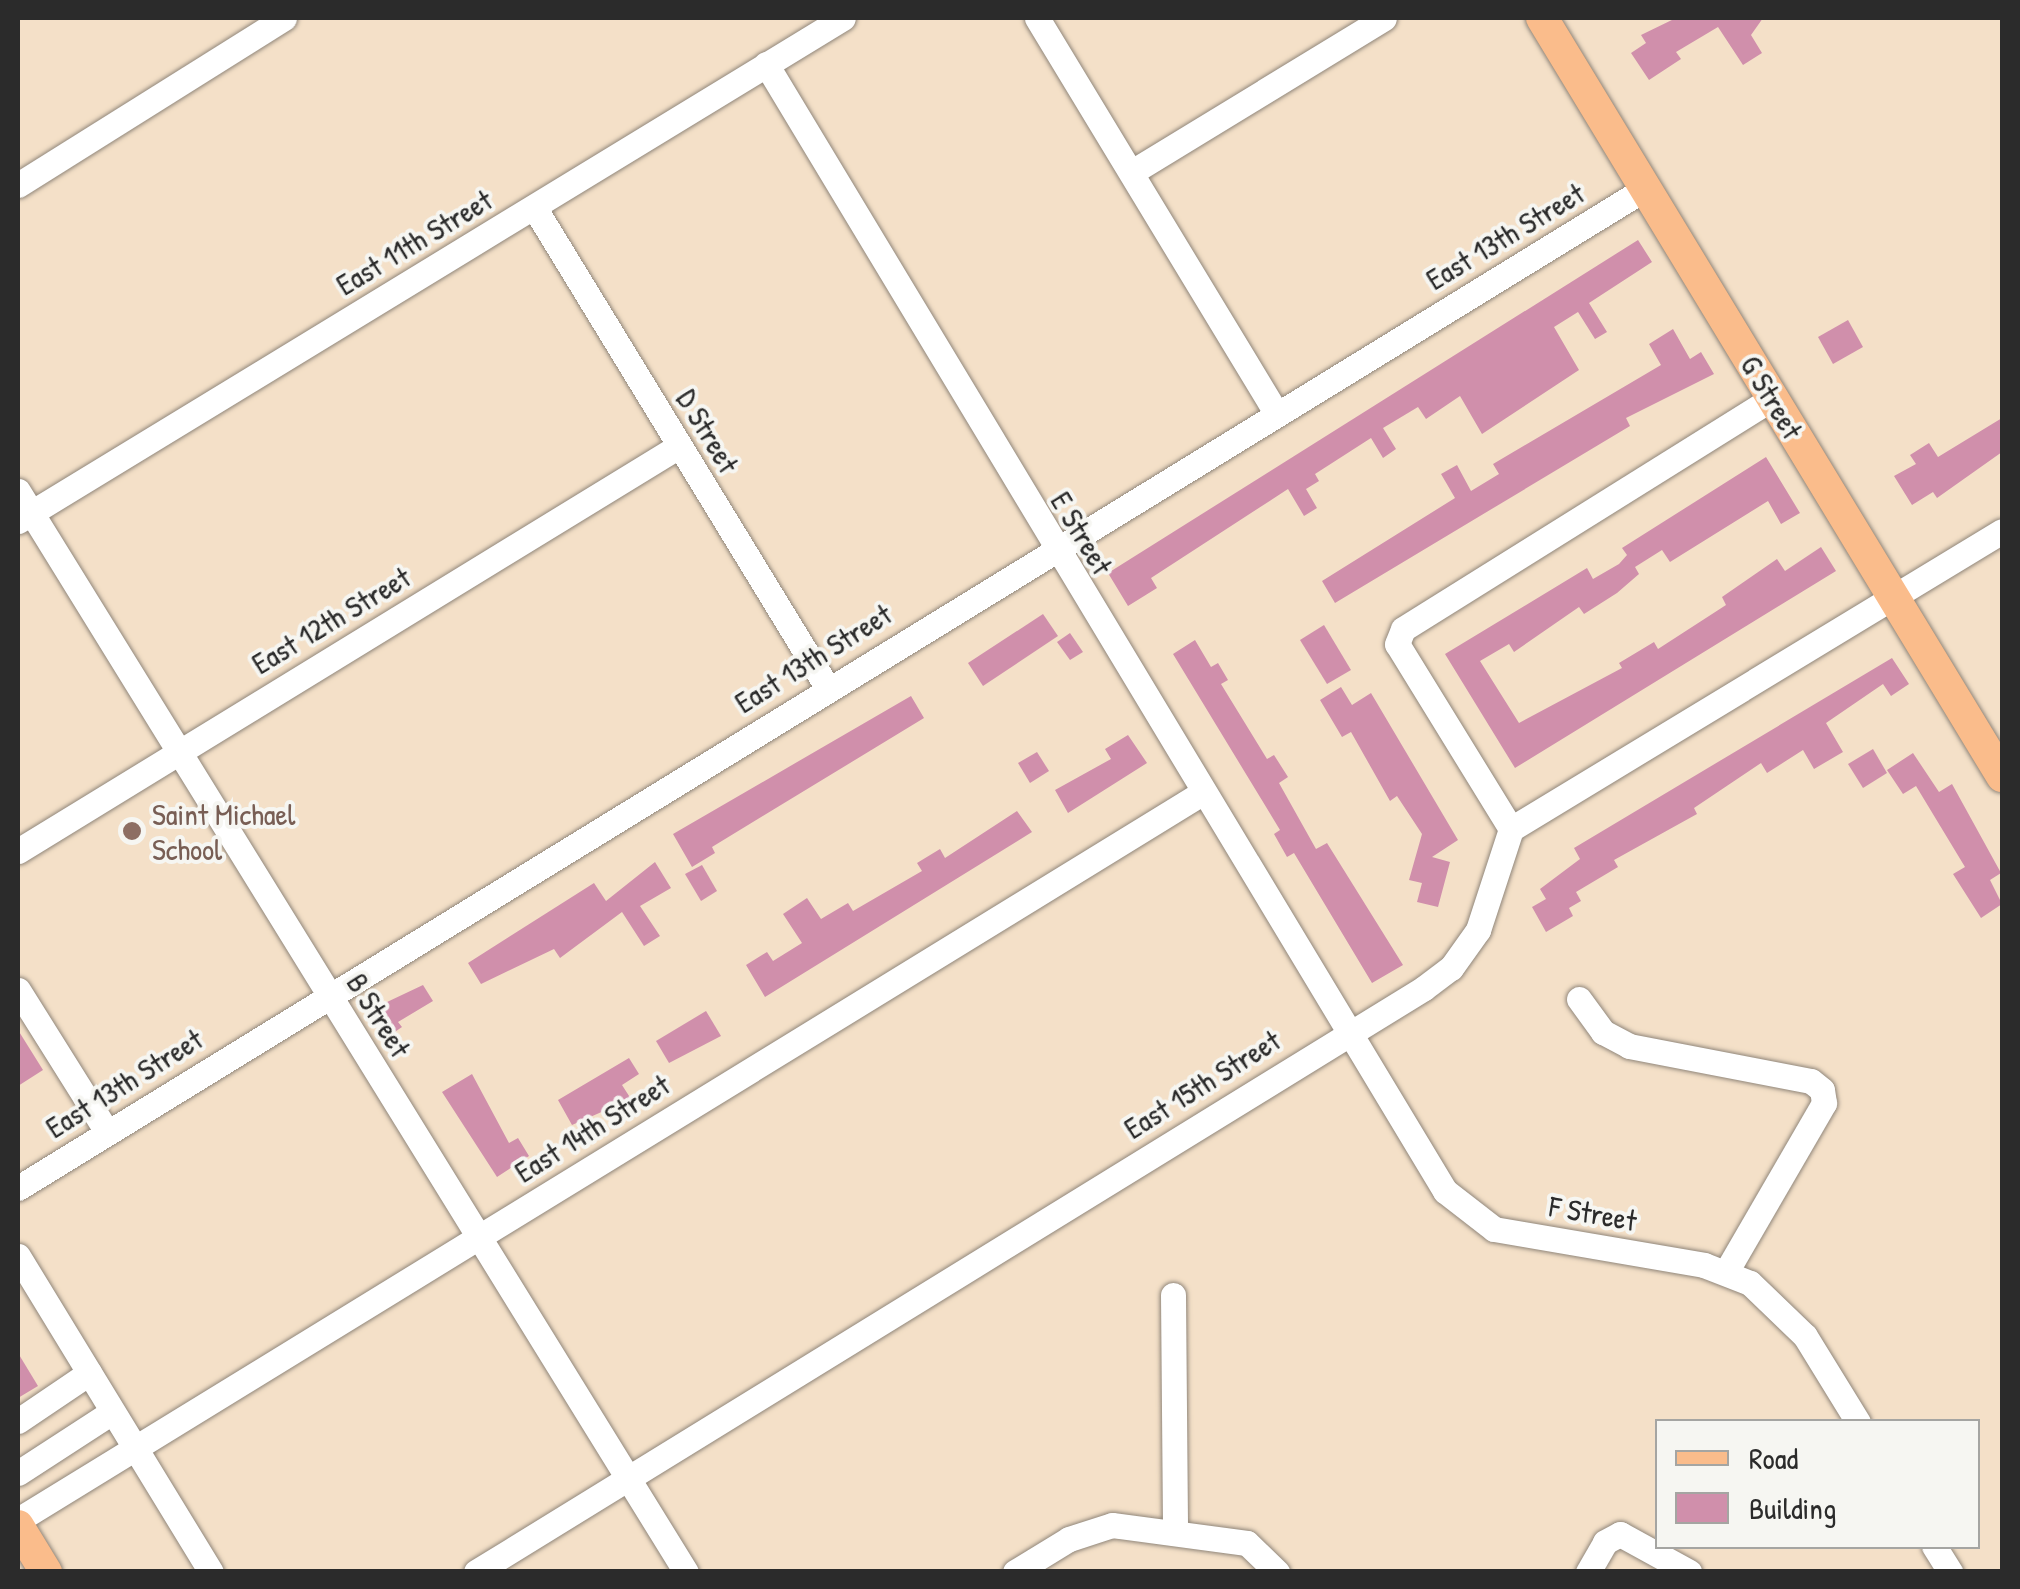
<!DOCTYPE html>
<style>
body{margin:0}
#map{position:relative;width:2020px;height:1589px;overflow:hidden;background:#f4e0c8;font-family:"Patrick Hand",sans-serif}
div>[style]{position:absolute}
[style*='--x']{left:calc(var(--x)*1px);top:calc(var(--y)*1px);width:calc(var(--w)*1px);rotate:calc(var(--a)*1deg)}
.building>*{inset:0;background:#d08fab}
.roads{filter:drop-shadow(0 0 2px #90867a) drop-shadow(0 0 2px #90867a)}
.minor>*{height:25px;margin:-12.5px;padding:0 12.5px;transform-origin:12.5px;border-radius:12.5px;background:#fff}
.major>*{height:32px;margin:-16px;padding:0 16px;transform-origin:16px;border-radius:16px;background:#fabc8b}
.dots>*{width:28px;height:28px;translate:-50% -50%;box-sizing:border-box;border:5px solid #f6f6f2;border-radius:50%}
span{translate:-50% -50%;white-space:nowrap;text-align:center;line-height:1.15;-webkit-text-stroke:8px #f6f6f2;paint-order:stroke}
.street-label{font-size:30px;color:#2b2b2b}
.education-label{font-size:30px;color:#785e54}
.left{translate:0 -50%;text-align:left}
.frame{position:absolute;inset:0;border:20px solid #2b2b2b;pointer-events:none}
.legend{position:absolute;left:1655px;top:1419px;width:325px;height:130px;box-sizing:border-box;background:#f6f6f2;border:2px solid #a5a5a2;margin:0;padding:12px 18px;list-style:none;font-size:30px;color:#2b2b2b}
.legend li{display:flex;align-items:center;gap:20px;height:50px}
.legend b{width:50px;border:2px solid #a5a5a2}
</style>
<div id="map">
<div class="building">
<i style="clip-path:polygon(1676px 18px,1763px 18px,1751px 35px,1762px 53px,1743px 65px,1718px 27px,1676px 52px,1681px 59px,1649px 80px,1631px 53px,1646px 43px,1641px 35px)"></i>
<i style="clip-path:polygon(1638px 240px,1652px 262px,1589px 303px,1607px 332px,1595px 339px,1578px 312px,1554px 327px,1579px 370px,1482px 434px,1460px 396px,1426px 419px,1418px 407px,1383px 428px,1396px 449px,1383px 458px,1371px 438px,1315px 474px,1319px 481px,1306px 489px,1317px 508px,1304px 516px,1288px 489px,1151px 578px,1157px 588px,1128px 606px,1108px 573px)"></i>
<i style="clip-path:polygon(1848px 320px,1863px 347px,1833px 364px,1818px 337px)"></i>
<i style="clip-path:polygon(1673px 329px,1690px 359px,1701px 352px,1714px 374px,1626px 418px,1630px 426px,1335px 603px,1322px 581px,1455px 498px,1441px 474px,1457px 465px,1471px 491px,1499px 474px,1493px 464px,1661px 365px,1649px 344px)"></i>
<i style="clip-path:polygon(2002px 418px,2002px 452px,1937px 498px,1933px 492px,1912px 505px,1894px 476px,1916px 464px,1910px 455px,1929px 443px,1938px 457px)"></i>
<i style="clip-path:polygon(1766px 457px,1800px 513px,1781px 524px,1768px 501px,1670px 562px,1662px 550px,1635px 567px,1639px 574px,1617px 593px,1584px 614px,1579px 607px,1514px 652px,1509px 644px,1480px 661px,1519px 723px,1622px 668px,1619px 663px,1654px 642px,1658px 649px,1726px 605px,1722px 597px,1777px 559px,1785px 571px,1821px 547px,1836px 571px,1515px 768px,1445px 654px,1587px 568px,1593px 579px,1619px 564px,1627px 555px,1622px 548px)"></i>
<i style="clip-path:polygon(1043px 614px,1058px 636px,983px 686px,968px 663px)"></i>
<i style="clip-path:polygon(1324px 625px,1351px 670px,1327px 684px,1300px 640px)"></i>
<i style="clip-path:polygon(1070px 633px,1083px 652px,1070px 660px,1057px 642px)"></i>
<i style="clip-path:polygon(1195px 640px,1211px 667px,1218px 663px,1228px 680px,1221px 684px,1267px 759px,1274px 755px,1288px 777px,1279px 783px,1316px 849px,1327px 843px,1403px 965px,1372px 983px,1294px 853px,1287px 857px,1274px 834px,1280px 830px,1173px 654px)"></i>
<i style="clip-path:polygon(1892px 658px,1909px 684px,1891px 696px,1883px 684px,1826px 723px,1843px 752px,1814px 769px,1803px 750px,1767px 773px,1761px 763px,1694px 808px,1697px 814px,1614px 860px,1618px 867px,1576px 892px,1581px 901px,1569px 908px,1573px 916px,1546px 932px,1532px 907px,1546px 899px,1540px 889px,1580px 859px,1574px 848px)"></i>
<i style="clip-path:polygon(1341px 687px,1352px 705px,1371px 693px,1458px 840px,1432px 857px,1450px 862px,1438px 907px,1417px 902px,1422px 883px,1409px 880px,1422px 834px,1397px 796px,1390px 801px,1351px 732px,1342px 737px,1320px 700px)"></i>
<i style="clip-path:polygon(911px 696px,924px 718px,712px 847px,715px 853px,692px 867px,673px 834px)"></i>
<i style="clip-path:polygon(1128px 735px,1147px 763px,1068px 813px,1055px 790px,1111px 759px,1105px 749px)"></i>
<i style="clip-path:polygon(1873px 749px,1887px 773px,1863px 788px,1848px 764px)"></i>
<i style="clip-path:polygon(1037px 752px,1049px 771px,1030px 783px,1018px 763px)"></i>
<i style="clip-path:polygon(1913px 753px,1939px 792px,1952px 784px,2001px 873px,1990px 880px,2002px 904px,1981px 918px,1953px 874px,1965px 867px,1916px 786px,1903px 794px,1887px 770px)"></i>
<i style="clip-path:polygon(1017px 811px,1032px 832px,765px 997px,746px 965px,767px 952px,773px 961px,802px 943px,783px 914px,807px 898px,821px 919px,848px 903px,853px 911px,922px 871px,917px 863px,940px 849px,945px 858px)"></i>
<i style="clip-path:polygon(655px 862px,671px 888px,640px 906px,660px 936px,644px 946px,622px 912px,560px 958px,554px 949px,481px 984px,468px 963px,594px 883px,606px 901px)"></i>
<i style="clip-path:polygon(702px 865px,717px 891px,701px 901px,685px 874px)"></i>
<i style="clip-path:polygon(423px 985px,433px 1001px,398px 1022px,402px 1027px,386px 1038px,368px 1011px)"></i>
<i style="clip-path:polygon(706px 1011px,721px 1036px,669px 1063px,656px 1041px)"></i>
<i style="clip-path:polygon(18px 1030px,43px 1070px,18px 1086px)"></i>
<i style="clip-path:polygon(629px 1058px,639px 1074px,622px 1085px,631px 1099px,572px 1125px,558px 1100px)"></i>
<i style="clip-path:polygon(472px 1074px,509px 1143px,518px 1138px,529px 1156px,497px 1177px,442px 1092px)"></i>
<i style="clip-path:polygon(18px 1353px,38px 1386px,18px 1398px)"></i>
</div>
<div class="roads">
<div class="minor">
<i style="--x:1037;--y:18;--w:462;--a:58.8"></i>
<i style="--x:766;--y:64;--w:1316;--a:58.93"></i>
<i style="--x:1445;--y:1191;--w:62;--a:37.8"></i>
<i style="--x:1494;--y:1229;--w:213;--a:9.7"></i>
<i style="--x:1704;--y:1265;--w:49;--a:21.4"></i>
<i style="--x:1750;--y:1283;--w:76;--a:43.9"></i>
<i style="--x:1805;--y:1336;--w:101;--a:58.4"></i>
<i style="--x:1132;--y:172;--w:295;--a:-31.4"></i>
<i style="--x:18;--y:185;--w:314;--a:-32.1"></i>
<i style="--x:534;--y:207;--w:562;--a:58.6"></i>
<i style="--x:18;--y:491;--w:1271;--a:58.29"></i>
<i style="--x:18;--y:521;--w:966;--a:-31.37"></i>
<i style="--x:1511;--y:829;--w:217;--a:-121.6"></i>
<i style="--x:1397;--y:644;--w:16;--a:-68"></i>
<i style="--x:1403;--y:629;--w:435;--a:-32"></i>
<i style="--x:18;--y:851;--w:775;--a:-31.5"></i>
<i style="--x:18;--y:990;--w:168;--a:57.9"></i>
<i style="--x:1579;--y:999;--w:41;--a:54"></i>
<i style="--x:1603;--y:1032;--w:30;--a:28"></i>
<i style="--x:1629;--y:1046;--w:185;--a:10.9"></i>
<i style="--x:1811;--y:1081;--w:14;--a:39"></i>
<i style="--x:1822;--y:1090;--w:13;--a:81"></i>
<i style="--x:1824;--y:1103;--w:195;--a:120.1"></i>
<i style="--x:18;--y:1188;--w:1911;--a:-31.56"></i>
<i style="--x:18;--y:1256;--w:370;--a:58.6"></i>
<i style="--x:1173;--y:1295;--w:238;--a:89.5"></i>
<i style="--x:18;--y:1421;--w:86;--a:-34.1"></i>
<i style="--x:18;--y:1473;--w:112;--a:-33"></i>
<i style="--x:18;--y:1520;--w:1389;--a:-31.55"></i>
<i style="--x:1934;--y:1546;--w:31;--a:58"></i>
<i style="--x:476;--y:1572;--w:1113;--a:-31.63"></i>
<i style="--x:1424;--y:988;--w:34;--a:-37"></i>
<i style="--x:1451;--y:968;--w:47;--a:-54.6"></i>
<i style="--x:1478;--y:930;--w:106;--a:-71.9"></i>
<i style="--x:1511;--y:829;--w:574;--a:-31.25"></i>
<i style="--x:1015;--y:1572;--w:63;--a:-31.4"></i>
<i style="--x:1069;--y:1539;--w:45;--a:-18"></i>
<i style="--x:1112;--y:1525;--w:136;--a:7.6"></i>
<i style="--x:1247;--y:1543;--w:42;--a:44"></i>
<i style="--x:1588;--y:1572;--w:34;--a:-60"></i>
<i style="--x:1605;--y:1542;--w:17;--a:-28"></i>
<i style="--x:1620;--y:1534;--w:79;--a:28.8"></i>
</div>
<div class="major">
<i style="--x:1542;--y:18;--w:887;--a:58.75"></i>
<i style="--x:18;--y:1526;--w:54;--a:58.7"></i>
</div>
</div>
<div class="dots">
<i style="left:132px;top:831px;background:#8d6e63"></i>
</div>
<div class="street-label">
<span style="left:1505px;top:236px;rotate:-31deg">East 13th Street</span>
<span style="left:414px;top:242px;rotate:-31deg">East 11th Street</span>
<span style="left:1772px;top:397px;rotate:59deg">G Street</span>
<span style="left:708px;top:431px;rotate:59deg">D Street</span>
<span style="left:1082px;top:533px;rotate:59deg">E Street</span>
<span style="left:331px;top:620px;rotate:-31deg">East 12th Street</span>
<span style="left:813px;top:658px;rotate:-32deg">East 13th Street</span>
<span style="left:379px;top:1015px;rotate:58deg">B Street</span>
<span style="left:124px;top:1083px;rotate:-32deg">East 13th Street</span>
<span style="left:1202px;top:1084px;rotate:-32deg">East 15th Street</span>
<span style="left:592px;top:1128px;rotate:-32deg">East 14th Street</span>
<span style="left:1593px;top:1213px;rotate:10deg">F Street</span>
</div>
<div class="education-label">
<span class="left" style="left:152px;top:831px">Saint Michael<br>School</span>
</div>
<div class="frame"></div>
<ul class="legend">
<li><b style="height:12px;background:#fabc8b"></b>Road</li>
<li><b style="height:28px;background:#d08fab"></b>Building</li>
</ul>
</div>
